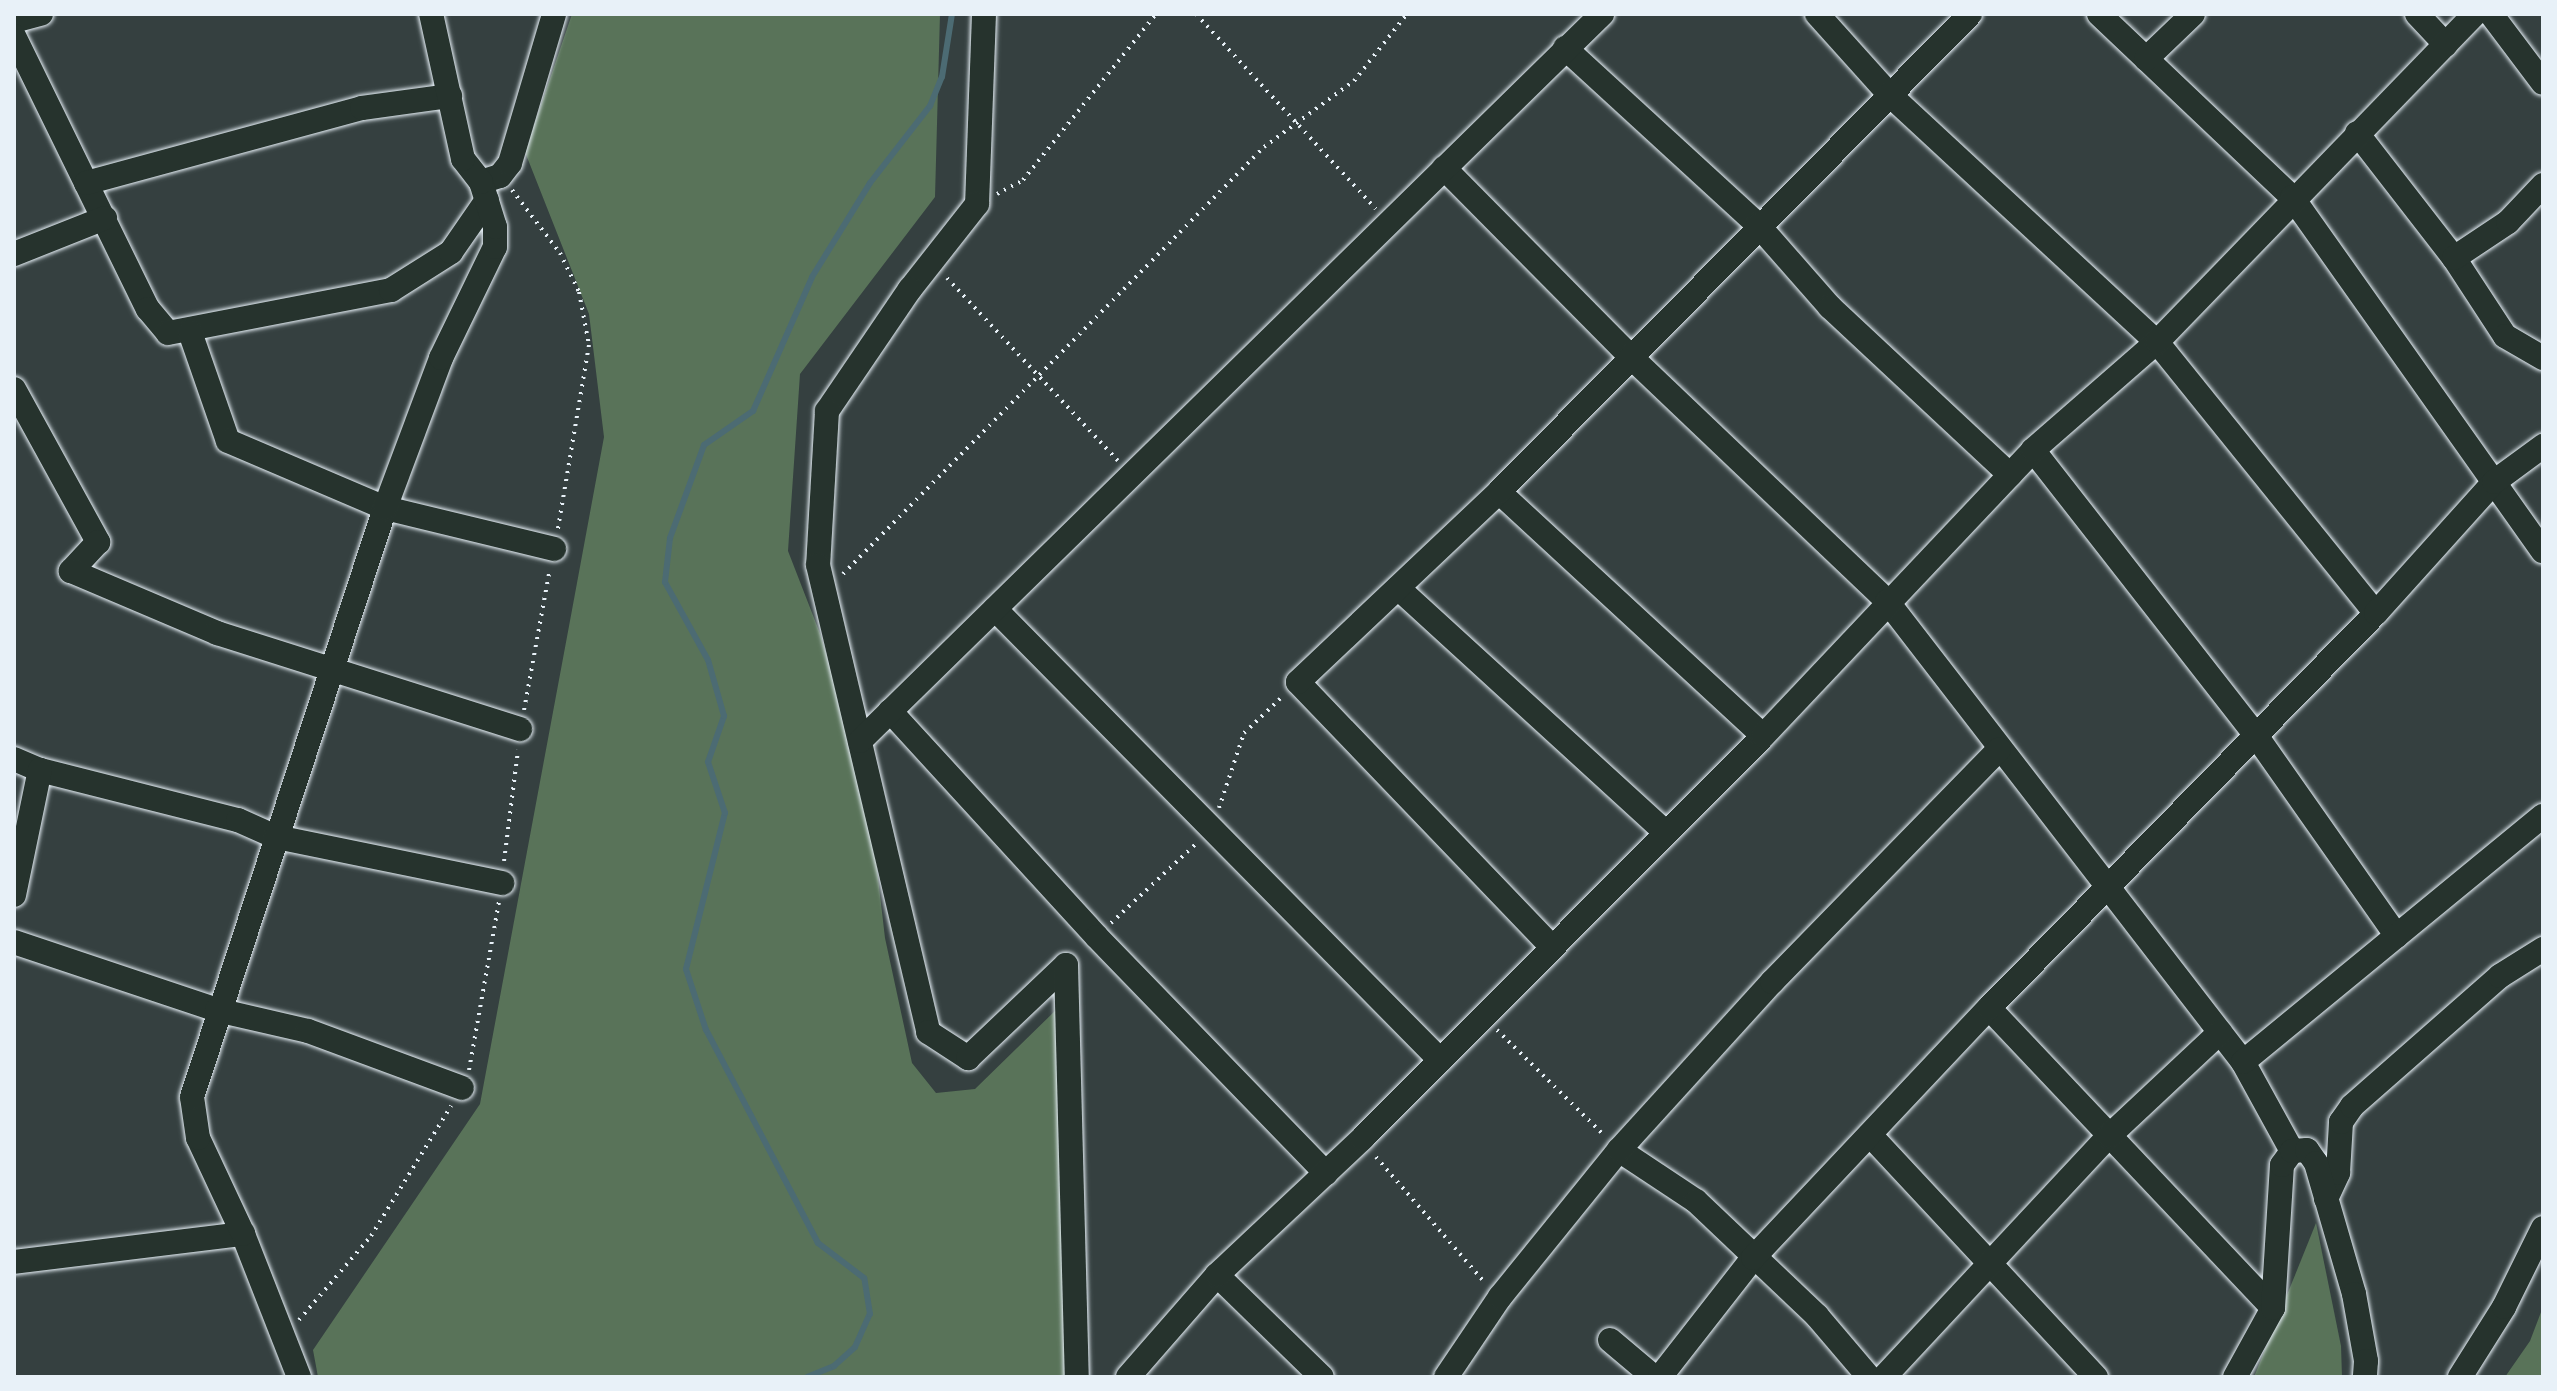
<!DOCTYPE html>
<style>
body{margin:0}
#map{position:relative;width:2557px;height:1391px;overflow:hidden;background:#354040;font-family:"Comic Neue",sans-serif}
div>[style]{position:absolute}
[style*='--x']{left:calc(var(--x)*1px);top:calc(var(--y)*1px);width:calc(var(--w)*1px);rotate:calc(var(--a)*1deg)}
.green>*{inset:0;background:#597359}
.stream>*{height:6px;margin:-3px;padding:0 3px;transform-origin:3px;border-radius:3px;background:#4c6b73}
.path>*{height:4px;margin-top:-2px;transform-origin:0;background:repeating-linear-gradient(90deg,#e8f1f8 0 2px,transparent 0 8px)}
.roads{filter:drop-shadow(0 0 2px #e8f1f8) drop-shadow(0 0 2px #e8f1f8)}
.minor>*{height:24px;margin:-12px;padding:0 12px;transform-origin:12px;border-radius:12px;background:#26332d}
span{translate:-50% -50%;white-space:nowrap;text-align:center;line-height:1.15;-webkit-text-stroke:8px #26332d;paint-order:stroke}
.frame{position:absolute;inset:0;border:16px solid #e8f1f8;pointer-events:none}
</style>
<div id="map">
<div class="green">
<i style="clip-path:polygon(572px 14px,940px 14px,935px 197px,800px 374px,788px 551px,821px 636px,870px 809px,885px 938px,912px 1063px,936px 1093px,975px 1089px,1058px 1008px,1069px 1377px,318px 1377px,313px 1350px,480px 1104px,572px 610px,604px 437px,589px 314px,525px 152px)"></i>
<i style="clip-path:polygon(2316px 1223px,2341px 1346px,2342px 1377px,2254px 1377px)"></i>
<i style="clip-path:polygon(2543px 1307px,2543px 1377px,2505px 1377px,2530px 1341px)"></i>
</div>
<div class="stream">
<i style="--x:807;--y:1377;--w:29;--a:-22"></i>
<i style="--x:834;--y:1366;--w:28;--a:-42"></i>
<i style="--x:855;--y:1347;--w:36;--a:-66"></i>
<i style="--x:870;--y:1314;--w:36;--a:-99"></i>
<i style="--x:864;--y:1278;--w:58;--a:-142.7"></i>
<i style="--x:818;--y:1243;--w:241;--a:-117.7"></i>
<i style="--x:706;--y:1030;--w:64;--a:-108.2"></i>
<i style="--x:686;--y:969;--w:161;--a:-76"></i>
<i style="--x:725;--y:813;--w:54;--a:-108.4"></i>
<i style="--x:708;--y:762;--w:49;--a:-70.8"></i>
<i style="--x:724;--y:716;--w:58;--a:-105.9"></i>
<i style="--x:708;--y:660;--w:89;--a:-118.9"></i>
<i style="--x:665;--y:582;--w:44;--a:-83.5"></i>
<i style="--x:670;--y:538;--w:99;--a:-69.9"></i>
<i style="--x:704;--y:445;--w:60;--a:-34.8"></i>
<i style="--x:753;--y:411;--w:146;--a:-66.2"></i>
<i style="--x:812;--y:277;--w:110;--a:-58.3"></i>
<i style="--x:870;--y:183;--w:98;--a:-52.1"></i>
<i style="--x:930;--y:106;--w:31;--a:-68"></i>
<i style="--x:942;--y:77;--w:64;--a:-81"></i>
</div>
<div class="path">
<i style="--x:1196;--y:14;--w:265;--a:47.3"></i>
<i style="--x:512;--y:190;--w:79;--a:52.7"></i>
<i style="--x:560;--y:253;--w:43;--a:64"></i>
<i style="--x:579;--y:292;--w:54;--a:79.3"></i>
<i style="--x:589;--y:345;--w:187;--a:99.6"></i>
<i style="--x:997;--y:194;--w:30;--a:-28"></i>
<i style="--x:1023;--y:180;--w:213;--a:-51.3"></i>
<i style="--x:947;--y:278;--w:250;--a:46.9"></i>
<i style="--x:843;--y:574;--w:600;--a:-45.41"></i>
<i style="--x:1264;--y:147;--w:112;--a:-36.3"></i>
<i style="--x:1354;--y:81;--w:85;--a:-51.7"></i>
<i style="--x:524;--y:710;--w:143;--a:-79.6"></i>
<i style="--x:1219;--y:808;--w:79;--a:-71.6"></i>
<i style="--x:1244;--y:733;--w:55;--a:-43.5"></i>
<i style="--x:504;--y:861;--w:112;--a:-82.8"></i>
<i style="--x:1111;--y:923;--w:119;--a:-43"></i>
<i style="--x:1497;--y:1030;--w:151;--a:44.5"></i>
<i style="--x:469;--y:1070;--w:172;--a:-79.9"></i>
<i style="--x:1376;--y:1157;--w:167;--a:49.1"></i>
<i style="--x:299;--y:1320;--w:111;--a:-49.4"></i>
<i style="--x:371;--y:1236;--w:153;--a:-58.4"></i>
</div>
<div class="roads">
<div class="minor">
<i style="--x:984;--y:14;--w:190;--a:92.1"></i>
<i style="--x:977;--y:204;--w:108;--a:128.2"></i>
<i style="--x:910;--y:289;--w:148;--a:124.2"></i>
<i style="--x:827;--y:411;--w:154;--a:93.3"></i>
<i style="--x:818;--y:565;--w:480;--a:76.7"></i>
<i style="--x:928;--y:1032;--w:48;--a:33"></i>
<i style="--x:968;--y:1058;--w:135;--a:-43.5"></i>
<i style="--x:1066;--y:965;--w:412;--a:88.5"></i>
<i style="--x:1817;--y:14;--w:109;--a:48"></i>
<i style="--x:1890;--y:95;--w:364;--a:42.8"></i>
<i style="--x:2157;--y:342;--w:348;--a:51.1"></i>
<i style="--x:2099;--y:14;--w:266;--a:43.5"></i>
<i style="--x:2292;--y:197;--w:434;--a:54.7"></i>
<i style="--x:2417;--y:14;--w:42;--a:46.9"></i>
<i style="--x:2491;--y:14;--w:86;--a:53"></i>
<i style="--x:14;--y:21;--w:28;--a:-15"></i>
<i style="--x:14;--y:36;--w:304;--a:63.9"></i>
<i style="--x:148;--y:309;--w:31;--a:50"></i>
<i style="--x:168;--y:333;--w:227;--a:-10.9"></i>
<i style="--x:391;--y:290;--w:71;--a:-32.3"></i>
<i style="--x:451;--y:252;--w:63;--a:-55.3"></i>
<i style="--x:1565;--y:48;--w:262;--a:42.5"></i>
<i style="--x:1758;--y:225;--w:109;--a:48.7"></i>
<i style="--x:1830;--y:307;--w:246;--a:43"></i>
<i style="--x:2146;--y:59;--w:65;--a:-43.8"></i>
<i style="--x:2357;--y:133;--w:158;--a:52.2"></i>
<i style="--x:2454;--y:258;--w:93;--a:56.8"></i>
<i style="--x:2505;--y:336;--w:44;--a:30.1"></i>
<i style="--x:1444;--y:168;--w:266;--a:45.3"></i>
<i style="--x:1631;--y:357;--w:354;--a:43.6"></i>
<i style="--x:1887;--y:601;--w:582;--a:52.32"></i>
<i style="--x:2243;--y:1062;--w:102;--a:61.2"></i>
<i style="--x:481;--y:182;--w:20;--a:-18"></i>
<i style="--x:500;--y:176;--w:16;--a:-52"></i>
<i style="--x:510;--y:163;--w:155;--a:-73.5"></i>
<i style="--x:86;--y:183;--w:286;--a:-15.2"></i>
<i style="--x:362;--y:108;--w:89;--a:-7.8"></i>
<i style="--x:14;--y:254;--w:98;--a:-21.6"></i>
<i style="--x:2454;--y:258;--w:65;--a:-33.7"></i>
<i style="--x:2508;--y:222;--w:51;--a:-46.6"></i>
<i style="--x:190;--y:332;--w:115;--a:70.8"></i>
<i style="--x:228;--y:441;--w:171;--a:23.1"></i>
<i style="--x:385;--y:508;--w:174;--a:13.6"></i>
<i style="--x:14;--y:389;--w:175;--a:61.2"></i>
<i style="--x:98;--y:542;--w:40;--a:133"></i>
<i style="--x:71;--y:571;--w:159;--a:23"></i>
<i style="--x:217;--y:633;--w:318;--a:17.6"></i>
<i style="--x:2033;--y:450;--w:364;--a:52"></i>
<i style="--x:2257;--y:737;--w:243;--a:54.9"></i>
<i style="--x:1499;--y:492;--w:359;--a:42.7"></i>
<i style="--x:1398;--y:588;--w:362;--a:42.4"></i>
<i style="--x:995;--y:609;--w:634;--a:45.38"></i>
<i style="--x:890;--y:711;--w:306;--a:47.5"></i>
<i style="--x:1097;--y:937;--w:329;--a:45.9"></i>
<i style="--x:860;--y:741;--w:1039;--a:-44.41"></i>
<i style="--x:14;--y:759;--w:28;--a:23"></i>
<i style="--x:40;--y:770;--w:204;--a:14.2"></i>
<i style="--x:238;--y:820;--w:42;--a:24.1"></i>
<i style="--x:276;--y:837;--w:231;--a:11.5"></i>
<i style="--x:14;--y:895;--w:128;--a:-78.3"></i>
<i style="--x:14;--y:942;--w:214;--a:18.5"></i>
<i style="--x:217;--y:1010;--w:93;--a:13"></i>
<i style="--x:308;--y:1031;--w:164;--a:20.3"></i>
<i style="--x:1552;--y:947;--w:367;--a:-133.8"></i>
<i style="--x:1298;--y:682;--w:277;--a:-43.4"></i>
<i style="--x:1499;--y:492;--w:671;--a:-45.42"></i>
<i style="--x:1989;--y:1008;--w:413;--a:46.6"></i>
<i style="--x:2243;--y:1062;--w:388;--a:-39.4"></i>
<i style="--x:1871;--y:1136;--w:330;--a:47"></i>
<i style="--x:1619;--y:1150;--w:92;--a:33.5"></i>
<i style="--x:1696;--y:1201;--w:167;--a:43.5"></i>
<i style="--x:1817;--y:1316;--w:80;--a:49.6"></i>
<i style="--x:2326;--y:1199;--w:29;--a:-65"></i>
<i style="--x:2338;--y:1173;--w:51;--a:-86.6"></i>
<i style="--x:2341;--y:1122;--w:19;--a:-55"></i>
<i style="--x:2352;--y:1106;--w:197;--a:-41.3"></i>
<i style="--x:2500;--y:976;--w:51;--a:-32.1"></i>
<i style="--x:14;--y:1262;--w:231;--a:-7"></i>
<i style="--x:1217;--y:1275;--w:146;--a:44.2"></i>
<i style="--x:1610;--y:1340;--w:57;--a:40.1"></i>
<i style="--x:299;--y:1377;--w:154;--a:-111.4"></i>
<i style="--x:243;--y:1234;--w:106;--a:-115.1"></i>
<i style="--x:198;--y:1138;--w:41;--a:-98.3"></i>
<i style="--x:192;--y:1097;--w:620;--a:-71.86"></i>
<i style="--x:385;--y:508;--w:160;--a:-69.5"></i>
<i style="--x:441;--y:358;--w:123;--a:-64.1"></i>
<i style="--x:495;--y:247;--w:20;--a:-90"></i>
<i style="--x:495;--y:227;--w:47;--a:-107.3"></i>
<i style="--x:481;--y:182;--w:29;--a:-128"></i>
<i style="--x:463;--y:159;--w:148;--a:-102.4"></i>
<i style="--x:1128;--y:1377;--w:135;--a:-48.9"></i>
<i style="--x:1217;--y:1275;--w:199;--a:-43.2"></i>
<i style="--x:1362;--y:1139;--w:569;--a:-45.14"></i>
<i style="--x:1763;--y:736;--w:393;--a:-46.6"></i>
<i style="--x:2033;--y:450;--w:164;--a:-41.1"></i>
<i style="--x:2157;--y:342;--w:457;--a:-45.9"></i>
<i style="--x:1446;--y:1377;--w:97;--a:-56"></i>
<i style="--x:1500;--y:1297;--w:189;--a:-51"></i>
<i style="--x:1619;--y:1150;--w:227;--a:-47.7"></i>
<i style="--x:1772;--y:982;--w:325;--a:-45.7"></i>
<i style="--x:1660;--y:1377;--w:151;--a:-52"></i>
<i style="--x:1753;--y:1258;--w:344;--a:-46.7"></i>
<i style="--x:1989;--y:1008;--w:553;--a:-45.59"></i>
<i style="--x:2376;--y:613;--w:176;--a:-48"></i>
<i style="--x:2494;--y:482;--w:61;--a:-36.3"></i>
<i style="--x:1884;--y:1377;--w:330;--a:-47"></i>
<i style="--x:2109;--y:1136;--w:152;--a:-43.1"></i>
<i style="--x:2235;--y:1377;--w:79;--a:-61.2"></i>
<i style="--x:2273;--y:1308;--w:143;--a:-86.4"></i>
<i style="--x:2282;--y:1165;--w:17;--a:-54"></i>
<i style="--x:2292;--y:1151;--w:15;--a:-4"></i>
<i style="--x:2307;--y:1150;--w:16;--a:55"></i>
<i style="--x:2316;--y:1163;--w:136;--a:73.8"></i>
<i style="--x:2354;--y:1294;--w:68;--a:79.8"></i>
<i style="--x:2366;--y:1361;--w:16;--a:94"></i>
<i style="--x:2460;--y:1377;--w:83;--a:-57.8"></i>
<i style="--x:2504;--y:1307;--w:88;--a:-63.7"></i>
</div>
</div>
<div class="frame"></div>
</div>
